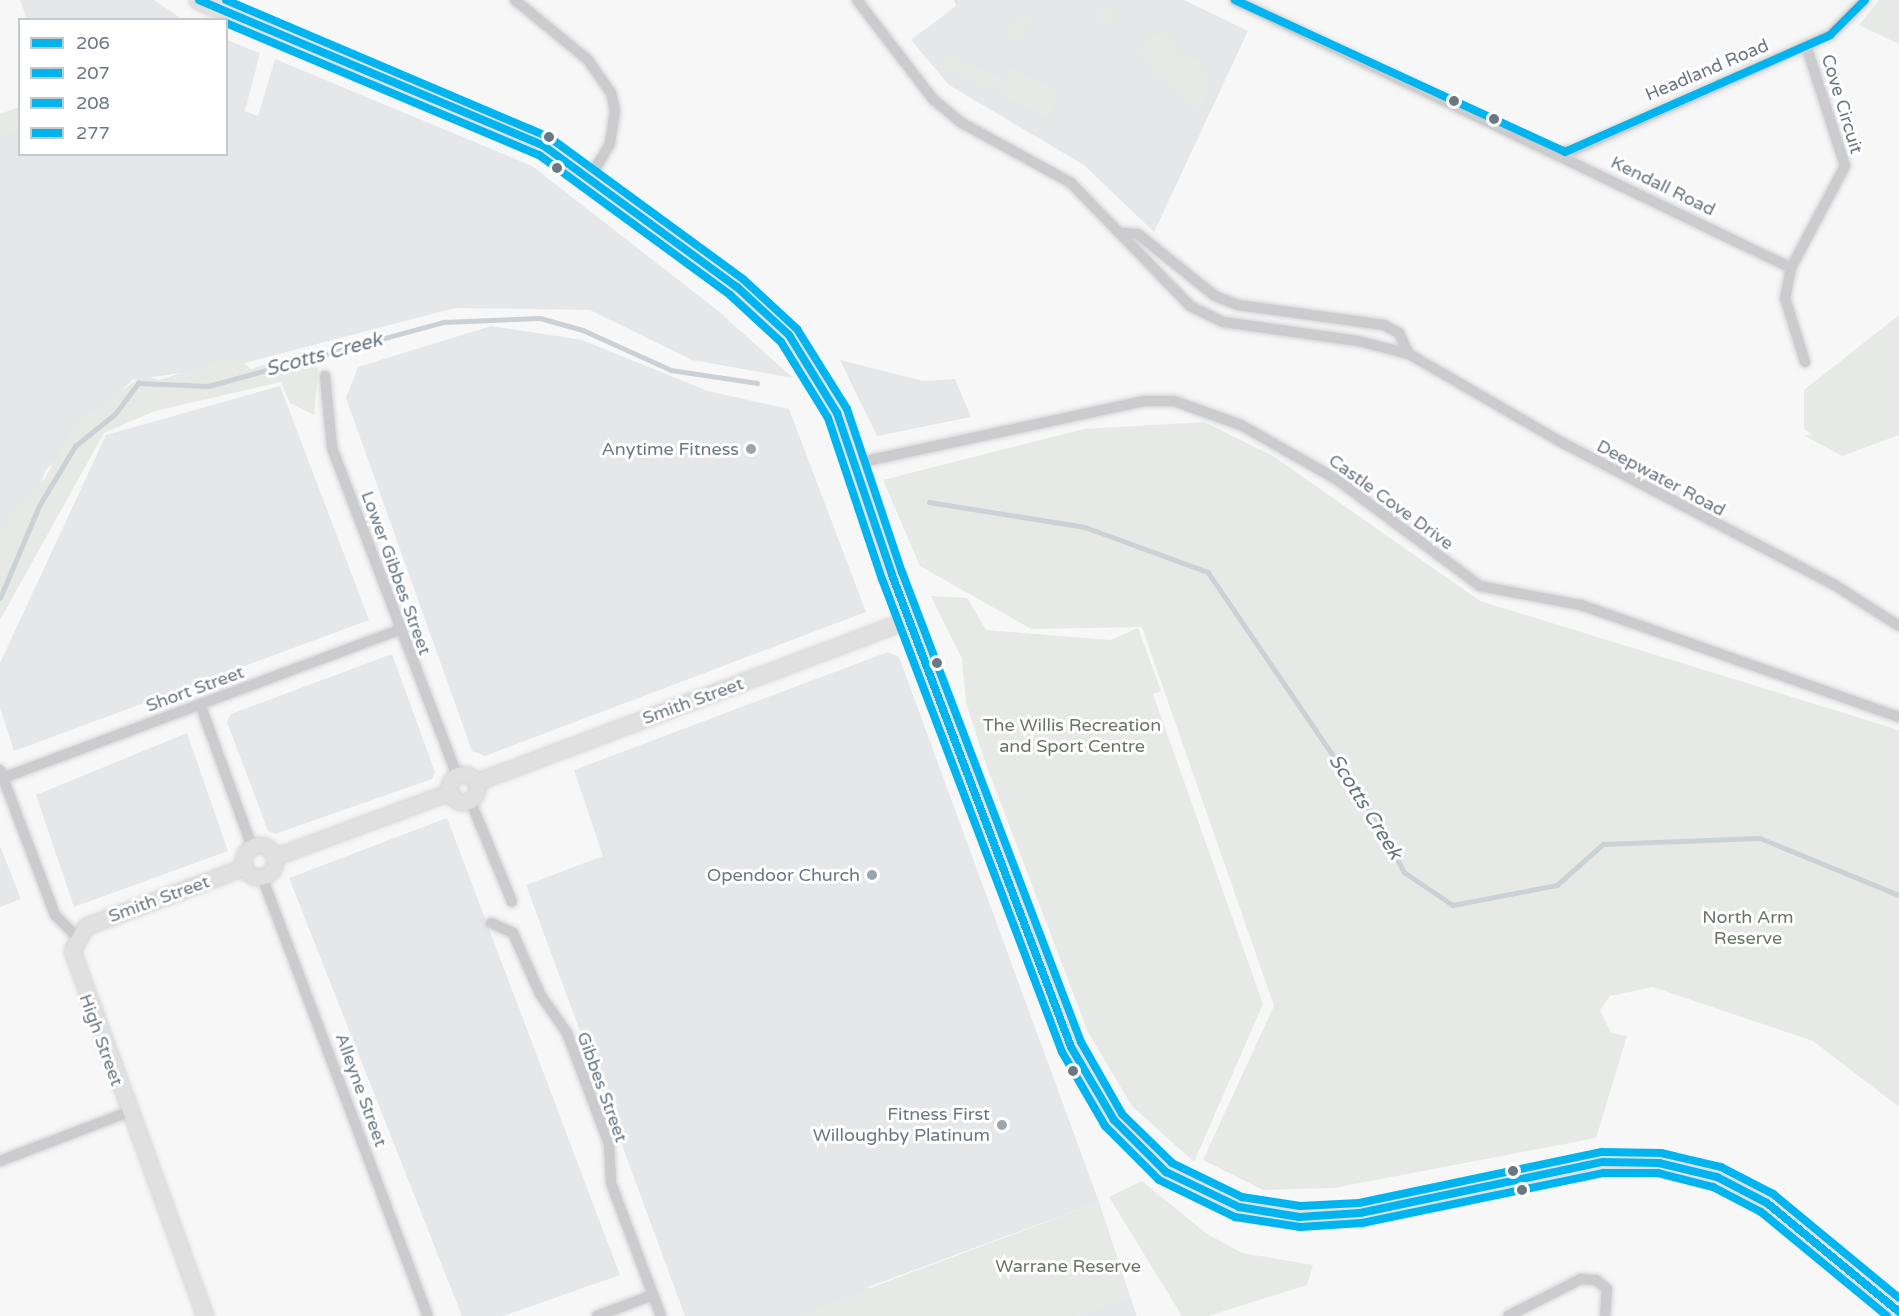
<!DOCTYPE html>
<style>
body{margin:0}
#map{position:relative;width:1899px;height:1316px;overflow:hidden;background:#f7f7f7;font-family:"Varela Round",sans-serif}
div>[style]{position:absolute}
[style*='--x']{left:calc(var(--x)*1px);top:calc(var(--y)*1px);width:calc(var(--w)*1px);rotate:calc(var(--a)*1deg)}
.built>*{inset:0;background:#e6e7e8}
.green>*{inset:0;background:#e6e9e5}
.round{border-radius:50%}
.stream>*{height:4.5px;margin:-2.25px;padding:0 2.25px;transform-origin:2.25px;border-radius:2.25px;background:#ccd1d5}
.roads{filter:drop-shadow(0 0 2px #d3d4d4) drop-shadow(0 0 2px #d3d4d4)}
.street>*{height:10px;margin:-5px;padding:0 5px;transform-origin:5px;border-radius:5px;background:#ccccce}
.secondary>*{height:15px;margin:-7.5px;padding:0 7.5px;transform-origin:7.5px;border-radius:7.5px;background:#e0e0e1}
.secondary>.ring{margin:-7.5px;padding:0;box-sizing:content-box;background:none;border:15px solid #e0e0e1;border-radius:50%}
.primary>*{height:18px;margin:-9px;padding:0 9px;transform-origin:9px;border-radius:9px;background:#e0e0e1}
.bus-1>*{height:8px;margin:-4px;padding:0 4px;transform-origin:4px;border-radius:4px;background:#00b5ef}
.bus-2>*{height:8px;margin:-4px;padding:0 4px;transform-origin:4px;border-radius:4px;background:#00b5ef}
.bus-3>*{height:8px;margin:-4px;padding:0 4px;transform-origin:4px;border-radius:4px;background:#00b5ef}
.bus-4>*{height:8px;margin:-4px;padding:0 4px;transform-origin:4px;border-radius:4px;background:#00b5ef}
.dots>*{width:16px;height:16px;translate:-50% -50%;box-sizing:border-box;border:3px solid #fff;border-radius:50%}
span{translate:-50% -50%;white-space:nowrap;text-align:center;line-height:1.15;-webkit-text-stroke:6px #fff;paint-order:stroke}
.street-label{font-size:18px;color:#6b7783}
.poi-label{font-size:18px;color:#6b7783}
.right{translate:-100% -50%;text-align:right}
.park-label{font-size:18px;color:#677665}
.water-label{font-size:20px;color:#67777f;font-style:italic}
.legend{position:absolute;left:18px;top:18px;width:210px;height:138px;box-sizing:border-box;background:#fff;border:2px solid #c4c9cd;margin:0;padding:8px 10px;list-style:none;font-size:18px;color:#6b7783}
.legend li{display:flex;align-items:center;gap:12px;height:30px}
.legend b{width:30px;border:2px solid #c4c9cd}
</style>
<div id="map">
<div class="built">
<i style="clip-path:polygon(20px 0,154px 0,182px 19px,27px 19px)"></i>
<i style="clip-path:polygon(954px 0,1184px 0,1248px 31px,1154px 232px,1084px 165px,949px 85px,911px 40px,956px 6px)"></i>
<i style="clip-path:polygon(227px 40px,260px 53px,245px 111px,258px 116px,275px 59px,532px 166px,717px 310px,793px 378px,692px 360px,590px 310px,455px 308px,237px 365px,132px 380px,46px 470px,0 574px,0 134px,19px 127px,20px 154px,226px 154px)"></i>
<i style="clip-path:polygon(491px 326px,582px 340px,708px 391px,789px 409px,866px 612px,485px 756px,472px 751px,346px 398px,358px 367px)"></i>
<i style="clip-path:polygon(840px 360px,923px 381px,955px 379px,971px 417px,877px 436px)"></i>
<i style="clip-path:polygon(280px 386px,369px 620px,14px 751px,0 708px,0 663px,106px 435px)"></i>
<i style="clip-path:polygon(888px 652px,899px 657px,1099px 1202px,868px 1287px,878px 1316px,685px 1316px,526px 885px,603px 856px,574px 770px)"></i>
<i style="clip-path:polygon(392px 654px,435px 772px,432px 779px,275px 834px,268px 831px,227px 722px,231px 714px)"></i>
<i style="clip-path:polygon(187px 733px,228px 851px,74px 907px,36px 795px)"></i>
<i style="clip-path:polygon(447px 818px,620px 1275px,503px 1316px,462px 1316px,289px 878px)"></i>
<i style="clip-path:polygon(0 846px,21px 899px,0 907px)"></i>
<i style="clip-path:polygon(1130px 1296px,1137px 1316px,1077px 1316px)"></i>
</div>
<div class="green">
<i style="clip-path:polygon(1879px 0,1899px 0,1899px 44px,1859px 25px)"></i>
<i class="round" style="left:1097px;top:6px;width:18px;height:18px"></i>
<i style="clip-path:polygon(1022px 11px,1032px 20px,1017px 43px,1001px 31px)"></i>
<i style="clip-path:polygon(1162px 33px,1174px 38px,1175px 52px,1198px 60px,1210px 77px,1211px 88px,1199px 112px,1156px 78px,1135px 52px,1148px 36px)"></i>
<i style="clip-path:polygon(946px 53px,1002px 78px,994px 93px,939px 67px)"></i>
<i style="clip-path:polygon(1010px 67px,1060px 91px,1048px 119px,998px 94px)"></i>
<i style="clip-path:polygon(19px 107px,19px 127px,0 134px,0 114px)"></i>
<i style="clip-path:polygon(1899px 315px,1899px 435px,1842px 456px,1805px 436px,1812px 434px,1804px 429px,1804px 390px)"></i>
<i style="clip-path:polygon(313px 349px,318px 370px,314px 415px,290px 403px,281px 382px,155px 411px,104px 433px,0 620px,0 535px,13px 508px,45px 478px,75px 423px,144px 375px,159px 380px,235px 356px,251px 369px)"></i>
<i style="clip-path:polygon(1204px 422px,1273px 456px,1480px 601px,1899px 730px,1899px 1107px,1813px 1041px,1653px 987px,1610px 996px,1600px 1010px,1611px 1033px,1627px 1036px,1596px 1138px,1334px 1188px,1263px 1190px,1203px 1160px,1274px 1006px,1142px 627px,1031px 629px,920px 566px,883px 480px,1084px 429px)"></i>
<i style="clip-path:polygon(931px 596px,967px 598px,986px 630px,1111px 640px,1138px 628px,1161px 691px,1153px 694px,1263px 1004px,1194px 1162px,1132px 1106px,1088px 1032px,987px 767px,966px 703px,962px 659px)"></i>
<i style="clip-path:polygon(1142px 1181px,1207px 1234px,1242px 1253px,1313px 1265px,1307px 1285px,1208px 1316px,1182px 1316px,1109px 1197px)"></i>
<i style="clip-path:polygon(1099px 1202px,1130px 1296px,1077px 1316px,796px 1316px)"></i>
</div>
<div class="stream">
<i style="--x:929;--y:502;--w:158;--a:9.1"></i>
<i style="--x:1085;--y:527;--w:131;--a:20.1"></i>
<i style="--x:1208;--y:572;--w:307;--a:55.7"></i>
<i style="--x:1381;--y:826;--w:51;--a:63.4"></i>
<i style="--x:1404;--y:872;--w:59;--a:34"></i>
<i style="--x:1453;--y:905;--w:106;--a:-10.9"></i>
<i style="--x:1557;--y:885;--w:62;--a:-41.7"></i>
<i style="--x:1603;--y:844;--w:157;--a:-2.2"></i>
<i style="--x:1760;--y:838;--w:150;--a:22.3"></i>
<i style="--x:0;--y:598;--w:100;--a:-67"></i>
<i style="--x:39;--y:506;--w:70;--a:-59"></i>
<i style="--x:75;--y:446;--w:51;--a:-38.7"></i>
<i style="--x:115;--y:414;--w:39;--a:-53"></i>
<i style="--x:138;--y:383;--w:70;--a:2.5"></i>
<i style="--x:208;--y:386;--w:245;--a:-15.2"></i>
<i style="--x:444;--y:322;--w:96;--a:-2.4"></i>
<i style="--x:540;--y:318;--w:45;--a:15.6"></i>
<i style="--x:583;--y:330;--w:97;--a:24.4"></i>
<i style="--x:671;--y:370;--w:87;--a:8.6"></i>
</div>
<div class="roads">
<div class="street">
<i style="--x:515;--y:0;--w:94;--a:39.4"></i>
<i style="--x:588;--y:60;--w:40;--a:55.1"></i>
<i style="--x:611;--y:93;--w:18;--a:77"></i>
<i style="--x:615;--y:111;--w:33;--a:99"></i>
<i style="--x:610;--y:144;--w:39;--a:121"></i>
<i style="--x:857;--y:0;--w:125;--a:52.5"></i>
<i style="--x:933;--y:99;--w:38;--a:40"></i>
<i style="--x:962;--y:123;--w:124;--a:28.8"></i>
<i style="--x:1071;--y:183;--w:171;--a:45.9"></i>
<i style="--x:1190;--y:306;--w:37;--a:26"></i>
<i style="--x:1223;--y:322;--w:136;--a:8"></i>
<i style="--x:1358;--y:341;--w:53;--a:14.3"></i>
<i style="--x:1409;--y:354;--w:176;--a:30.1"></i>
<i style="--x:1561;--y:442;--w:307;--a:27.6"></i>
<i style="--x:1833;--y:584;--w:78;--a:32.5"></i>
<i style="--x:1235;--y:0;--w:617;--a:25.73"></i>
<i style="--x:1791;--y:268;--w:31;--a:101"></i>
<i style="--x:1785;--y:298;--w:67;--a:72.6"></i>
<i style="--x:1558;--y:152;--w:16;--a:-7"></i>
<i style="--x:1574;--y:150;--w:281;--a:-24.2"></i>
<i style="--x:1830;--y:35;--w:49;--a:-45"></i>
<i style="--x:1124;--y:233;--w:14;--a:4"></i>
<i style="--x:1138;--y:234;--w:99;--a:38.8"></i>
<i style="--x:1215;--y:296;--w:25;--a:21"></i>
<i style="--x:1238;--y:305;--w:147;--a:7.8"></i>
<i style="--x:1384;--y:325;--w:17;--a:28"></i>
<i style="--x:1399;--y:333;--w:23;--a:65"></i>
<i style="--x:1791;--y:268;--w:115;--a:-62.1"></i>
<i style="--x:1845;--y:166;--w:127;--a:-107.9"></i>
<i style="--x:325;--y:376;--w:72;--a:84.4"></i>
<i style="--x:332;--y:448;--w:350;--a:69.1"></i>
<i style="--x:857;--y:463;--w:293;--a:-12.2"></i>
<i style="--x:1143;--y:401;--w:31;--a:0"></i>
<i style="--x:1174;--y:401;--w:71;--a:19.7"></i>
<i style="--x:1241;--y:425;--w:109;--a:29.6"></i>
<i style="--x:1336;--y:479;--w:179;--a:36.6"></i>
<i style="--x:1480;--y:586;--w:103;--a:10.7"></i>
<i style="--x:1581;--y:605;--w:337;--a:19.4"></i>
<i style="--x:200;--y:704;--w:152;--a:70"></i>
<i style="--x:0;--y:770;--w:155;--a:69.2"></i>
<i style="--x:55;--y:915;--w:30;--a:45"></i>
<i style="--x:3;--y:778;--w:423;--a:-20.5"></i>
<i style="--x:470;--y:800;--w:110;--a:67.6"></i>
<i style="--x:262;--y:877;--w:469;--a:69.3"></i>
<i style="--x:491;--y:923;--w:24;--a:24"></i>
<i style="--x:513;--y:933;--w:67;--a:66.1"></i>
<i style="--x:540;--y:994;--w:47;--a:55.3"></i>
<i style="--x:567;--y:1033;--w:119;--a:69.3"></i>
<i style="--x:609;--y:1144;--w:39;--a:87"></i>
<i style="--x:611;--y:1183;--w:142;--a:69.4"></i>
<i style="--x:0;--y:1161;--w:137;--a:-20.9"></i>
<i style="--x:597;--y:1316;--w:60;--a:-20.6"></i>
<i style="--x:1508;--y:1316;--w:82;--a:-26.9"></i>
<i style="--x:1581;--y:1279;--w:15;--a:4"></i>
<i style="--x:1596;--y:1280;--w:14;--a:39"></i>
<i style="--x:1607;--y:1289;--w:27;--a:94"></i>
</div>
<div class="secondary">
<i class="ring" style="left:449px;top:774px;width:13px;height:13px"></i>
<i style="--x:476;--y:782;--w:464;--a:-20.6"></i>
<i class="ring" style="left:243px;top:845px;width:17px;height:17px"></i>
<i style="--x:274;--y:857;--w:188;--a:-20.3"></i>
<i style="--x:205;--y:1316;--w:389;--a:-110"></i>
<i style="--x:72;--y:950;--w:28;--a:-60"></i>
<i style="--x:86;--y:926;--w:169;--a:-20.5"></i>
</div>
<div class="primary">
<i style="--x:199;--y:0;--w:375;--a:22.9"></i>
<i style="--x:544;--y:146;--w:239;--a:36.2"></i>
<i style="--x:737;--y:287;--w:71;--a:42.7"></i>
<i style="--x:789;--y:335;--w:92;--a:58.4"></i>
<i style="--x:837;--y:413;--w:79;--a:68.6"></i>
<i style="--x:866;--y:487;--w:92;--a:73.5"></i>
<i style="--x:892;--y:575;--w:505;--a:69.23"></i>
<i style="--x:1071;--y:1047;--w:85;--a:59.5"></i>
<i style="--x:1114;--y:1120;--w:74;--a:45"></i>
<i style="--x:1166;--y:1172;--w:81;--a:25.6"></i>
<i style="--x:1239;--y:1207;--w:61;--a:9.5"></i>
<i style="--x:1299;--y:1217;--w:61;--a:-3.8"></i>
<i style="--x:1360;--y:1213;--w:248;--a:-11.9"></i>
<i style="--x:1603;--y:1162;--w:56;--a:1"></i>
<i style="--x:1659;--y:1163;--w:60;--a:13.6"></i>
<i style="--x:1717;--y:1177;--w:56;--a:27.5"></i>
<i style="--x:1767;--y:1203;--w:171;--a:39.5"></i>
</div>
</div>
<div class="bus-1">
<i style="--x:199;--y:0;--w:375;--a:22.9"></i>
<i style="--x:544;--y:146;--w:239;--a:36.2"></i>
<i style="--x:737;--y:287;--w:71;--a:42.7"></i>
<i style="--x:789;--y:335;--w:92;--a:58.4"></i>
<i style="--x:837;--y:413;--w:171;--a:71.2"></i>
<i style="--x:892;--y:575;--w:505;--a:69.23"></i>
<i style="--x:1071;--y:1047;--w:85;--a:59.5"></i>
<i style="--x:1114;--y:1120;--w:74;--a:45"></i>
<i style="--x:1166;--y:1172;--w:81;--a:25.6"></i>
<i style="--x:1239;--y:1207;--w:61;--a:9.5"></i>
<i style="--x:1299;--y:1217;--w:61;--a:-3.8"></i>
<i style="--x:1360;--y:1213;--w:248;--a:-11.9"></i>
<i style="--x:1603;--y:1162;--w:56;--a:1"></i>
<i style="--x:1659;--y:1163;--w:60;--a:13.6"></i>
<i style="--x:1717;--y:1177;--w:56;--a:27.5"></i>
<i style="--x:1767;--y:1203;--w:171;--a:39.5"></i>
</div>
<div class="bus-2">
<i style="--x:226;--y:23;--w:340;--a:22.9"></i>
<i style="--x:539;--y:155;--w:237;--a:36.2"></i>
<i style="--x:730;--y:295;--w:69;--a:42.7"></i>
<i style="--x:781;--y:342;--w:89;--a:58.3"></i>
<i style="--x:828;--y:418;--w:170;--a:71.5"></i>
<i style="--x:882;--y:579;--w:506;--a:69.17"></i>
<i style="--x:1062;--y:1052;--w:86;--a:59.8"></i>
<i style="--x:1105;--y:1126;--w:76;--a:45"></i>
<i style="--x:1159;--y:1180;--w:85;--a:26"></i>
<i style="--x:1235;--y:1217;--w:66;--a:8.7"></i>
<i style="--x:1300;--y:1227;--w:62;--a:-3.7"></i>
<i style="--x:1362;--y:1223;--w:247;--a:-11.7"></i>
<i style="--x:1604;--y:1173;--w:54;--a:0"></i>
<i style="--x:1658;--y:1173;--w:57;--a:14.3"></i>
<i style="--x:1713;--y:1187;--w:54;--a:27.5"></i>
<i style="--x:1761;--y:1212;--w:163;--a:39.5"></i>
</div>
<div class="bus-3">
<i style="--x:226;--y:0;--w:351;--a:23"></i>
<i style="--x:549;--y:137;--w:240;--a:36.2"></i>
<i style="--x:743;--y:279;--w:74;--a:42.8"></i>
<i style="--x:797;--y:329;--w:94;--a:58"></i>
<i style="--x:847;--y:409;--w:172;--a:71.4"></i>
<i style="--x:902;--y:572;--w:503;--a:69.15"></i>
<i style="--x:1081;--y:1042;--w:83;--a:60.3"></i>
<i style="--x:1122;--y:1114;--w:70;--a:44.4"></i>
<i style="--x:1172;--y:1163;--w:78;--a:25.9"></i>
<i style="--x:1242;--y:1197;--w:59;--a:8.8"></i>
<i style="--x:1300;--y:1206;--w:59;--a:-2.9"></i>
<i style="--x:1359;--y:1203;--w:248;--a:-11.9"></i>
<i style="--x:1602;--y:1152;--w:59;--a:1"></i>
<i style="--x:1661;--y:1153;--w:62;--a:13.1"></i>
<i style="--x:1721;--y:1167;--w:59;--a:27.4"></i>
<i style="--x:1773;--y:1194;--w:163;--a:39.5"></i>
</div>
<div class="bus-4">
<i style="--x:1235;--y:0;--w:363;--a:24.7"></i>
<i style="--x:1565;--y:152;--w:290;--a:-23.8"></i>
<i style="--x:1830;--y:35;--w:49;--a:-45"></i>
</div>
<div class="dots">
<i style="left:1454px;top:101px;background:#6b7783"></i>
<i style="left:1494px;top:119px;background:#6b7783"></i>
<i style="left:549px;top:137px;background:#6b7783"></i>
<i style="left:557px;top:168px;background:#6b7783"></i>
<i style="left:751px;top:449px;background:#9ca4ac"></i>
<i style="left:937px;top:663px;background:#6b7783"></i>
<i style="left:872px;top:875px;background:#9ca4ac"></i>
<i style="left:1073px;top:1071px;background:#6b7783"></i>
<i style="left:1002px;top:1125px;background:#9ca4ac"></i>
<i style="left:1513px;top:1171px;background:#6b7783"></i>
<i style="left:1522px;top:1190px;background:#6b7783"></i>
</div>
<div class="street-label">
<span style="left:1707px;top:70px;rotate:-23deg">Headland Road</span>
<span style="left:1842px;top:104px;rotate:73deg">Cove Circuit</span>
<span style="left:1663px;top:186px;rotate:26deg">Kendall Road</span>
<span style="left:1661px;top:478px;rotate:28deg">Deepwater Road</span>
<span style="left:1391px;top:502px;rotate:36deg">Castle Cove Drive</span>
<span style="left:396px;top:573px;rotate:70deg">Lower Gibbes Street</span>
<span style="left:195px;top:689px;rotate:-20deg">Short Street</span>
<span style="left:693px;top:701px;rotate:-20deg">Smith Street</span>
<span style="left:159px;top:899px;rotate:-20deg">Smith Street</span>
<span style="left:101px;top:1040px;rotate:70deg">High Street</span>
<span style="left:602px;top:1087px;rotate:70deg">Gibbes Street</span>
<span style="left:361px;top:1090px;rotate:70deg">Alleyne Street</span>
</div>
<div class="poi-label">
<span class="right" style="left:739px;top:449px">Anytime Fitness</span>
<span class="right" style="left:860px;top:875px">Opendoor Church</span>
<span class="right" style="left:990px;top:1125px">Fitness First<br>Willoughby Platinum</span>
</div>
<div class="park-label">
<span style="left:1072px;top:736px">The Willis Recreation<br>and Sport Centre</span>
<span style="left:1748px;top:928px">North Arm<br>Reserve</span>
<span style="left:1068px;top:1266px">Warrane Reserve</span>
</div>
<div class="water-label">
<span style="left:324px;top:355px;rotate:-15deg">Scotts Creek</span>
<span style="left:1365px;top:807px;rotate:58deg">Scotts Creek</span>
</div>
<ul class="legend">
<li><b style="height:8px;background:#00b5ef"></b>206</li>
<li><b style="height:8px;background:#00b5ef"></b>207</li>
<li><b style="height:8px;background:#00b5ef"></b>208</li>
<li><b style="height:8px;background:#00b5ef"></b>277</li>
</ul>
</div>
